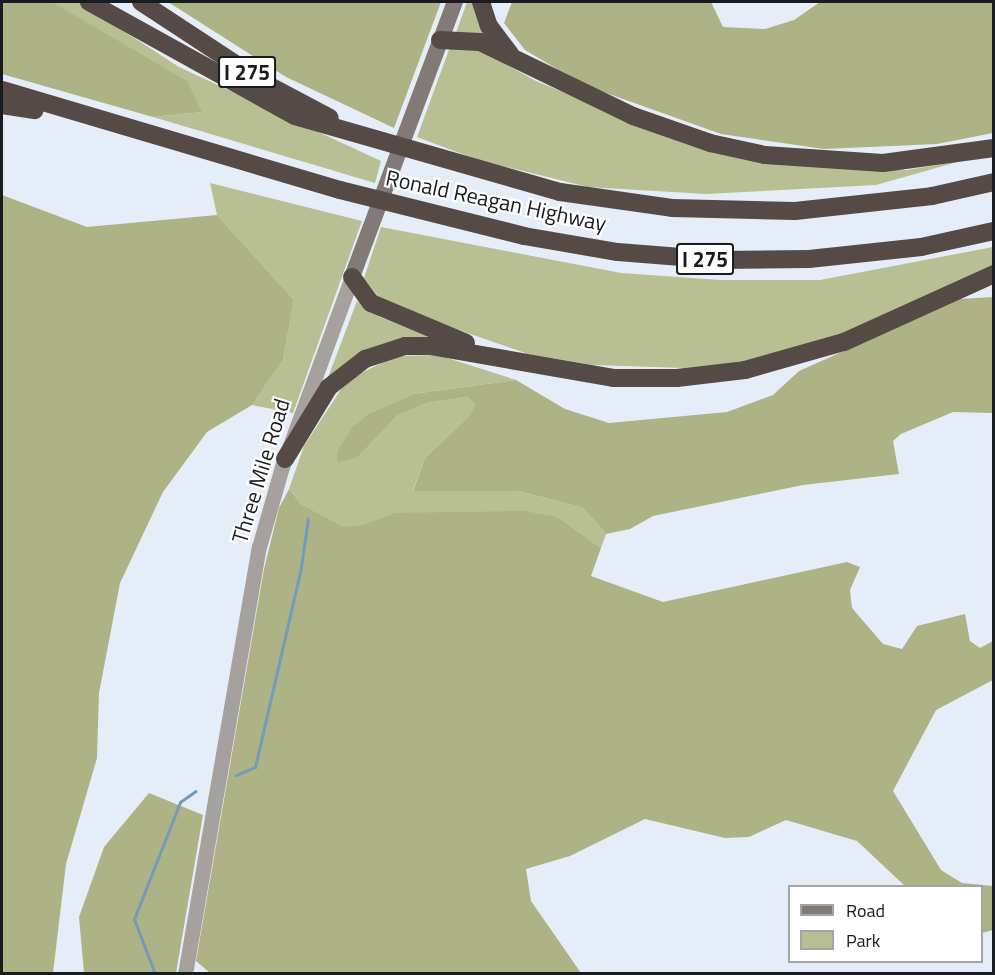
<!DOCTYPE html>
<style>
body{margin:0}
#map{position:relative;width:995px;height:975px;overflow:hidden;background:#e5eef8;font-family:"Titillium Web",sans-serif}
div>[style]{position:absolute}
[style*='--x']{left:calc(var(--x)*1px);top:calc(var(--y)*1px);width:calc(var(--w)*1px);rotate:calc(var(--a)*1deg)}
.green>*{inset:0;background:#b8bf92}
.forest>*{inset:0;background:#adb384}
.stream>*{height:3px;margin:-1.5px;padding:0 1.5px;transform-origin:1.5px;border-radius:1.5px;background:#729cba}
.tertiary>*{height:15px;margin:-7.5px;padding:0 7.5px;transform-origin:7.5px;border-radius:7.5px;background:#a6a09e}
.secondary>*{height:16px;margin:-8px;padding:0 8px;transform-origin:8px;border-radius:8px;background:#837a78}
.motorway>*{height:18px;margin:-9px;padding:0 9px;transform-origin:9px;border-radius:9px;background:#564a47}
span{translate:-50% -50%;white-space:nowrap;text-align:center;line-height:1.15;-webkit-text-stroke:4.5px #fff;paint-order:stroke}
.shield-label span{padding:2px 4px;background:#fff;border:2px solid;border-radius:4px;-webkit-text-stroke-width:0}
.shield-label{font-size:21px;color:#181b1f;font-weight:700}
.street-label{font-size:22px;color:#181b1f}
.frame{position:absolute;inset:0;border:3px solid #181b1f;pointer-events:none}
.legend{position:absolute;left:788px;top:885px;width:195px;height:78px;box-sizing:border-box;background:#fff;border:2px solid #a3a4a5;margin:0;padding:8px 10px;list-style:none;font-size:18px;color:#181b1f}
.legend li{display:flex;align-items:center;gap:12px;height:30px}
.legend b{width:30px;border:2px solid #a3a4a5}
</style>
<div id="map">
<div class="green">
<i style="clip-path:polygon(52px 2px,79px 2px,179px 67px,381px 161px,375px 183px,153px 117px,202px 112px)"></i>
<i style="clip-path:polygon(467px 2px,476px 2px,491px 39px,456px 33px)"></i>
<i style="clip-path:polygon(450px 47px,480px 50px,536px 81px,682px 141px,765px 162px,907px 170px,961px 161px,876px 185px,706px 194px,588px 187px,478px 160px,417px 137px)"></i>
<i style="clip-path:polygon(210px 183px,362px 221px,293px 413px,252px 405px,283px 360px,294px 300px,217px 215px)"></i>
<i style="clip-path:polygon(381px 227px,621px 273px,721px 280px,820px 280px,993px 247px,993px 266px,841px 336px,745px 362px,684px 368px,593px 365px,528px 354px,384px 304px,364px 278px)"></i>
<i style="clip-path:polygon(357px 301px,380px 317px,440px 341px,327px 380px)"></i>
<i style="clip-path:polygon(438px 355px,516px 380px,413px 394px,370px 413px,357px 458px,397px 416px,427px 403px,467px 397px,475px 405px,468px 417px,425px 458px,413px 490px,519px 491px,583px 508px,606px 534px,601px 548px,558px 517px,393px 513px,362px 525px,343px 526px,301px 504px,289px 489px,304px 446px,347px 380px,396px 356px)"></i>
</div>
<div class="forest">
<i style="clip-path:polygon(2px 2px,52px 2px,187px 81px,202px 112px,153px 117px,2px 74px)"></i>
<i style="clip-path:polygon(168px 2px,441px 2px,394px 128px,286px 77px)"></i>
<i style="clip-path:polygon(512px 2px,711px 2px,723px 27px,765px 29px,794px 20px,820px 2px,993px 2px,993px 133px,937px 144px,824px 149px,721px 134px,584px 85px,525px 50px,504px 23px)"></i>
<i style="clip-path:polygon(2px 195px,87px 227px,217px 215px,294px 300px,283px 360px,252px 405px,207px 432px,163px 492px,120px 583px,99px 693px,97px 758px,66px 864px,53px 973px,2px 973px)"></i>
<i style="clip-path:polygon(993px 297px,993px 413px,953px 412px,901px 434px,893px 441px,899px 474px,803px 485px,653px 516px,630px 529px,606px 534px,583px 508px,519px 491px,413px 491px,425px 458px,468px 417px,475px 405px,467px 397px,427px 403px,397px 416px,357px 458px,338px 462px,337px 452px,352px 428px,370px 413px,413px 394px,516px 380px,565px 409px,609px 423px,727px 412px,773px 395px,799px 371px,960px 299px)"></i>
<i style="clip-path:polygon(289px 489px,301px 504px,343px 526px,362px 525px,393px 513px,524px 511px,558px 517px,601px 548px,591px 576px,663px 602px,847px 562px,860px 567px,850px 590px,852px 608px,883px 644px,902px 649px,917px 626px,965px 614px,970px 641px,980px 648px,993px 641px,993px 680px,936px 710px,893px 791px,941px 870px,962px 883px,993px 886px,993px 930px,982px 933px,982px 886px,905px 886px,857px 841px,786px 820px,749px 837px,725px 838px,645px 819px,570px 856px,526px 869px,531px 901px,581px 973px,210px 973px,196px 961px,264px 569px,279px 508px)"></i>
<i style="clip-path:polygon(149px 793px,203px 815px,176px 973px,84px 973px,79px 917px,104px 847px)"></i>
</div>
<div class="stream">
<i style="--x:236;--y:775;--w:21;--a:-23"></i>
<i style="--x:255;--y:767;--w:205;--a:-77"></i>
<i style="--x:301;--y:567;--w:49;--a:-81.9"></i>
<i style="--x:155;--y:974;--w:59;--a:-110.9"></i>
<i style="--x:134;--y:919;--w:126;--a:-68.5"></i>
<i style="--x:180;--y:802;--w:19;--a:-35"></i>
</div>
<div class="tertiary">
<i style="--x:185;--y:974;--w:433;--a:-80.2"></i>
<i style="--x:259;--y:547;--w:83;--a:-74"></i>
<i style="--x:282;--y:467;--w:202;--a:-69.8"></i>
</div>
<div class="secondary">
<i style="--x:352;--y:277;--w:294;--a:-69.5"></i>
</div>
<div class="motorway">
<i style="--x:89;--y:2;--w:235;--a:29"></i>
<i style="--x:295;--y:116;--w:276;--a:16"></i>
<i style="--x:560;--y:192;--w:113;--a:8.1"></i>
<i style="--x:672;--y:208;--w:123;--a:1.4"></i>
<i style="--x:795;--y:211;--w:138;--a:-6.2"></i>
<i style="--x:932;--y:196;--w:64;--a:-12.7"></i>
<i style="--x:141;--y:2;--w:149;--a:33.3"></i>
<i style="--x:266;--y:84;--w:72;--a:28"></i>
<i style="--x:481;--y:2;--w:25;--a:72"></i>
<i style="--x:489;--y:26;--w:35;--a:53"></i>
<i style="--x:440;--y:40;--w:40;--a:2.9"></i>
<i style="--x:480;--y:42;--w:170;--a:25.8"></i>
<i style="--x:633;--y:116;--w:82;--a:19.3"></i>
<i style="--x:710;--y:143;--w:56;--a:12.3"></i>
<i style="--x:765;--y:155;--w:118;--a:3.9"></i>
<i style="--x:883;--y:163;--w:112;--a:-7.7"></i>
<i style="--x:2;--y:90;--w:352;--a:16.5"></i>
<i style="--x:340;--y:190;--w:190;--a:14"></i>
<i style="--x:524;--y:236;--w:95;--a:9.7"></i>
<i style="--x:618;--y:252;--w:101;--a:4.5"></i>
<i style="--x:719;--y:260;--w:90;--a:-0.6"></i>
<i style="--x:809;--y:259;--w:113;--a:-6.1"></i>
<i style="--x:921;--y:247;--w:75;--a:-12.4"></i>
<i style="--x:2;--y:105;--w:33;--a:9"></i>
<i style="--x:352;--y:277;--w:32;--a:54"></i>
<i style="--x:371;--y:303;--w:103;--a:22.8"></i>
<i style="--x:285;--y:459;--w:84;--a:-58.6"></i>
<i style="--x:329;--y:387;--w:46;--a:-37.9"></i>
<i style="--x:365;--y:359;--w:42;--a:-18"></i>
<i style="--x:405;--y:346;--w:25;--a:0"></i>
<i style="--x:430;--y:346;--w:186;--a:9.9"></i>
<i style="--x:613;--y:378;--w:64;--a:0"></i>
<i style="--x:677;--y:378;--w:68;--a:-6.7"></i>
<i style="--x:745;--y:370;--w:103;--a:-15.8"></i>
<i style="--x:844;--y:342;--w:165;--a:-24.4"></i>
</div>
<div class="shield-label">
<span style="left:247px;top:72px">I 275</span>
<span style="left:705px;top:259px">I 275</span>
</div>
<div class="street-label">
<span style="left:496px;top:201px;rotate:12deg">Ronald Reagan Highway</span>
<span style="left:261px;top:471px;rotate:-73deg">Three Mile Road</span>
</div>
<div class="frame"></div>
<ul class="legend">
<li><b style="height:8px;background:#837a78"></b>Road</li>
<li><b style="height:16px;background:#b8bf92"></b>Park</li>
</ul>
</div>
